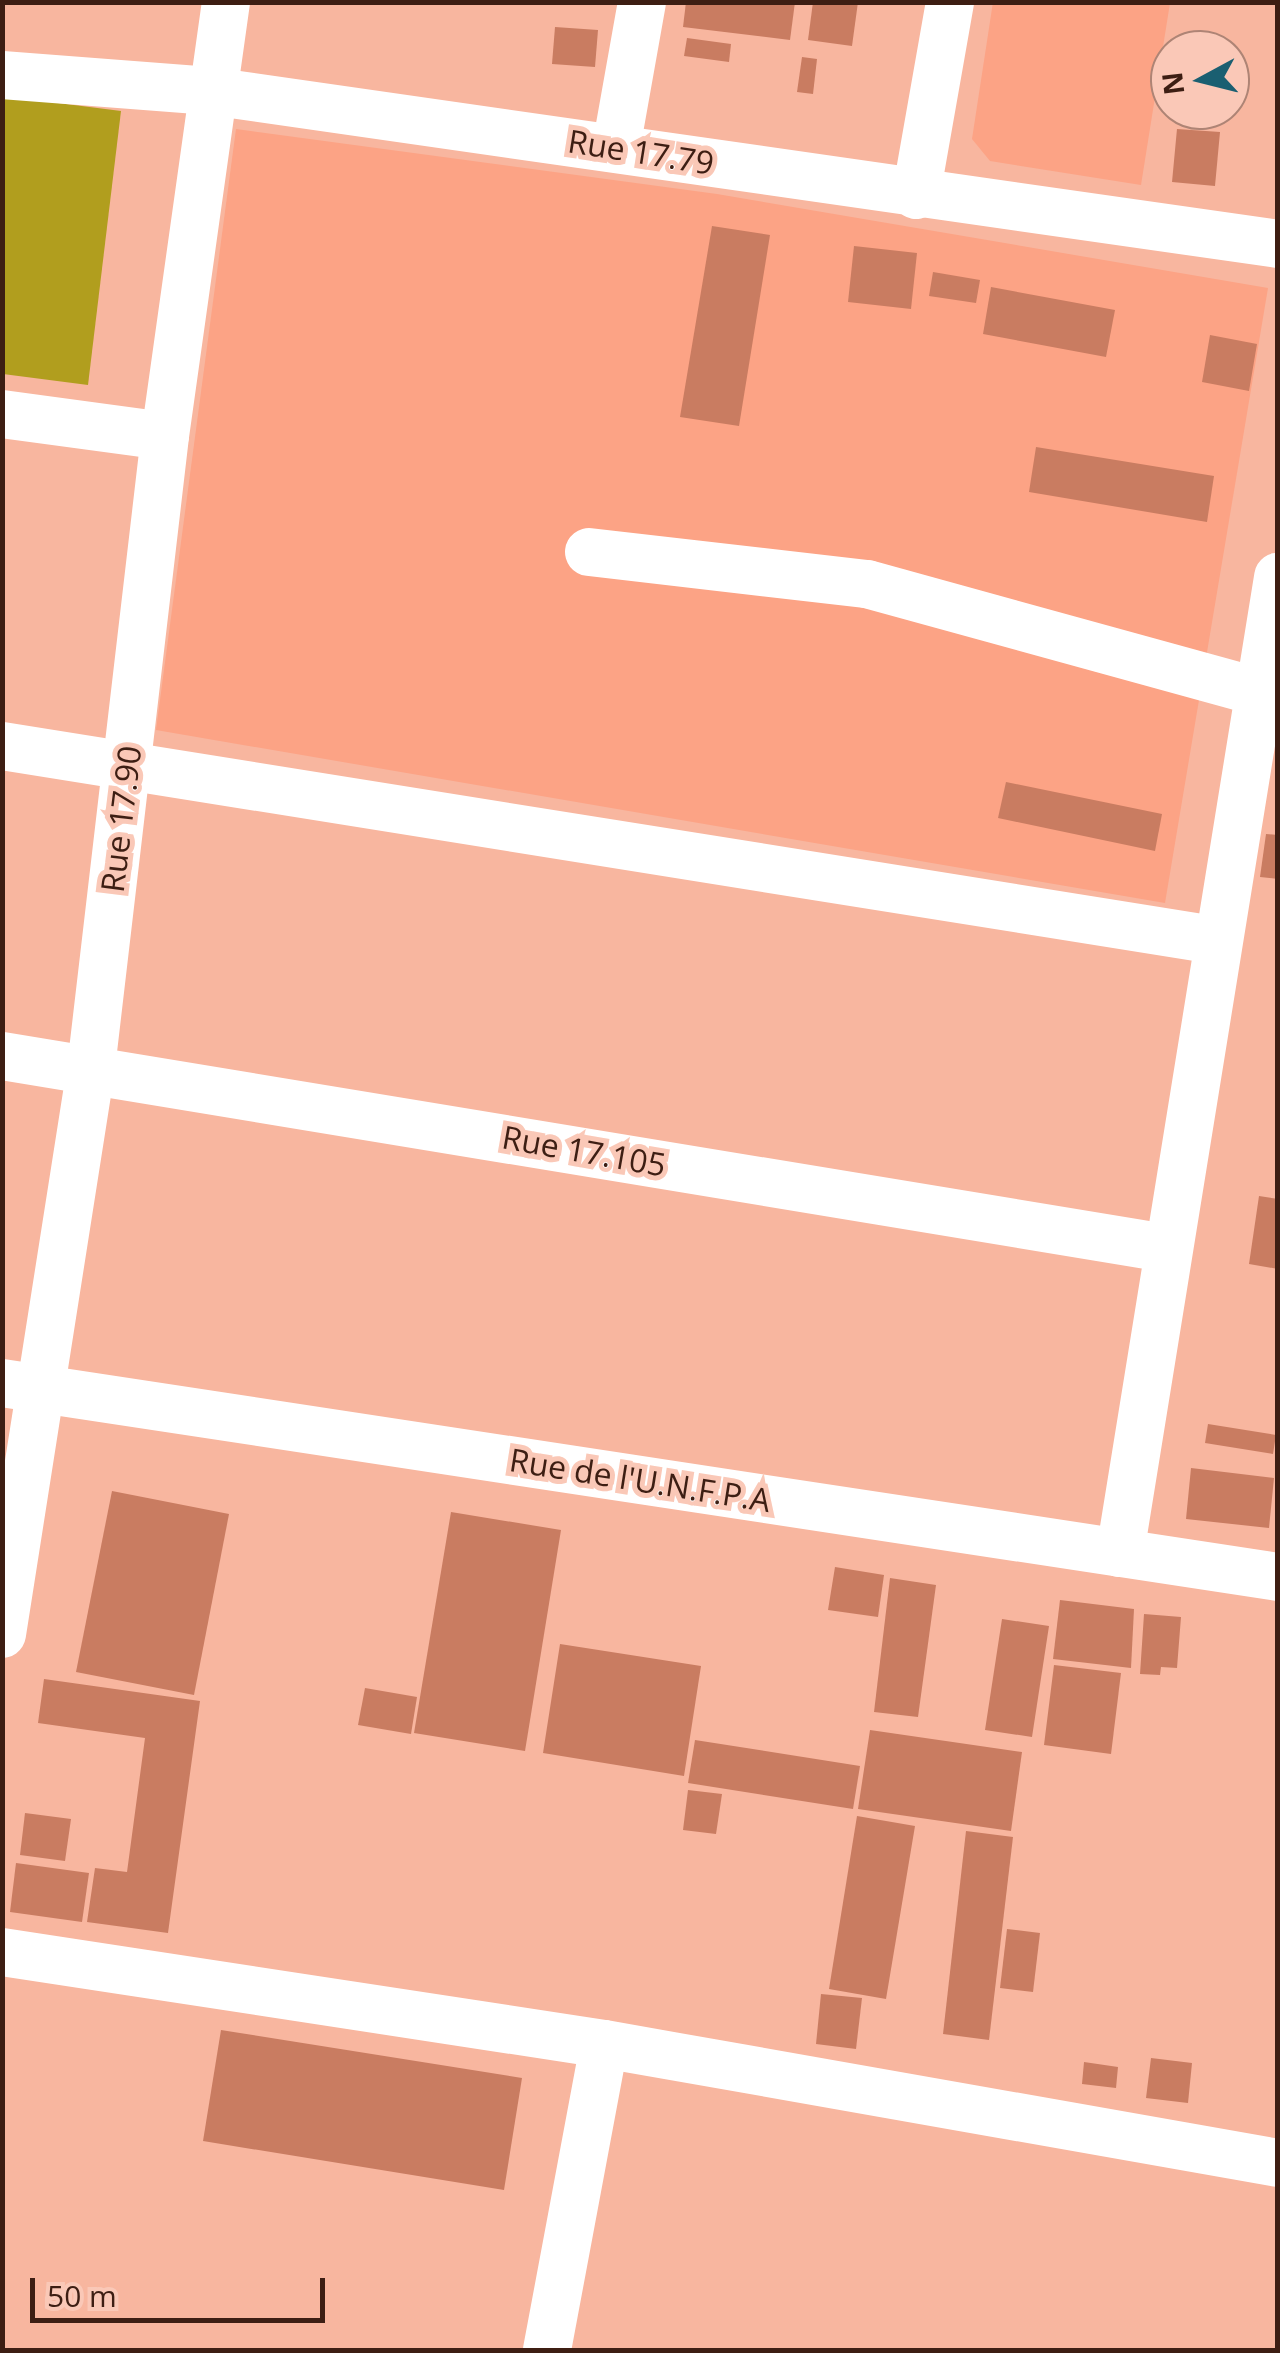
<!DOCTYPE html>
<style>
body{margin:0}
#map{position:relative;width:1280px;height:2353px;overflow:hidden;background:#f8b69f;font-family:"Open Sans",sans-serif}
div>[style]{position:absolute}
[style*='--x']{left:calc(var(--x)*1px);top:calc(var(--y)*1px);width:calc(var(--w)*1px);rotate:calc(var(--a)*1deg)}
.built>*{inset:0;background:#fca385}
.green>*{inset:0;background:#b19e1e}
.building>*{inset:0;background:#c97c61}
.minor>*{height:48px;margin:-24px;padding:0 24px;transform-origin:24px;border-radius:24px;background:#fff}
span{translate:-50% -50%;white-space:nowrap;text-align:center;line-height:1.15;-webkit-text-stroke:10px #fac8b7;paint-order:stroke}
.street-label{font-size:32px;color:#3d1e13}
.frame{position:absolute;inset:0;border:5px solid #3d1e13;pointer-events:none}
.north{position:absolute;left:1150px;top:30px;width:100px;height:100px;box-sizing:border-box;background:#fac8b7;border:2px solid #ae8475;border-radius:50%;rotate:263deg;font-size:28px;font-weight:700;line-height:40px;text-align:center;color:#3d1e13}
.north::after{content:'';display:block;margin:auto;width:35px;height:45px;background:#1a5f71;clip-path:polygon(50% 0,100% 100%,50% 72%,0 100%)}
.scale{position:absolute;left:30px;top:2278px;width:295px;height:45px;box-sizing:border-box;border:5px solid #3d1e13;border-top:0;padding-left:12px;font-size:30px;line-height:35px;white-space:nowrap;color:#3d1e13;-webkit-text-stroke:8px #fac8b7;paint-order:stroke}
</style>
<div id="map">
<div class="built">
<i style="clip-path:polygon(993px 2px,1170px 3px,1141px 185px,990px 161px,972px 139px)"></i>
<i style="clip-path:polygon(236px 129px,717px 194px,1268px 288px,1165px 903px,156px 730px)"></i>
</div>
<div class="green">
<i style="clip-path:polygon(3px 96px,121px 111px,88px 385px,3px 374px)"></i>
</div>
<div class="building">
<i style="clip-path:polygon(686px 2px,795px 2px,790px 40px,683px 27px)"></i>
<i style="clip-path:polygon(813px 2px,858px 2px,852px 46px,808px 40px)"></i>
<i style="clip-path:polygon(555px 27px,598px 30px,595px 67px,552px 64px)"></i>
<i style="clip-path:polygon(687px 38px,731px 44px,729px 62px,684px 56px)"></i>
<i style="clip-path:polygon(802px 57px,817px 59px,813px 94px,797px 92px)"></i>
<i style="clip-path:polygon(1177px 129px,1220px 132px,1215px 186px,1172px 182px)"></i>
<i style="clip-path:polygon(712px 226px,770px 235px,739px 426px,680px 417px)"></i>
<i style="clip-path:polygon(854px 246px,917px 253px,911px 309px,848px 302px)"></i>
<i style="clip-path:polygon(933px 272px,980px 280px,976px 303px,929px 296px)"></i>
<i style="clip-path:polygon(991px 287px,1115px 310px,1106px 357px,983px 334px)"></i>
<i style="clip-path:polygon(1210px 335px,1257px 344px,1249px 391px,1202px 382px)"></i>
<i style="clip-path:polygon(1036px 447px,1214px 476px,1207px 522px,1029px 492px)"></i>
<i style="clip-path:polygon(1006px 782px,1162px 814px,1155px 851px,998px 818px)"></i>
<i style="clip-path:polygon(1266px 834px,1278px 835px,1278px 879px,1260px 877px)"></i>
<i style="clip-path:polygon(1259px 1196px,1278px 1199px,1278px 1269px,1249px 1264px)"></i>
<i style="clip-path:polygon(1208px 1424px,1276px 1435px,1273px 1454px,1205px 1443px)"></i>
<i style="clip-path:polygon(1191px 1468px,1274px 1478px,1269px 1528px,1186px 1519px)"></i>
<i style="clip-path:polygon(112px 1491px,229px 1514px,194px 1695px,76px 1672px)"></i>
<i style="clip-path:polygon(451px 1512px,561px 1530px,525px 1751px,414px 1733px)"></i>
<i style="clip-path:polygon(835px 1567px,884px 1575px,878px 1617px,828px 1610px)"></i>
<i style="clip-path:polygon(890px 1578px,936px 1585px,918px 1717px,874px 1712px)"></i>
<i style="clip-path:polygon(1060px 1600px,1134px 1609px,1131px 1668px,1053px 1659px)"></i>
<i style="clip-path:polygon(1144px 1614px,1181px 1617px,1177px 1668px,1161px 1667px,1160px 1675px,1140px 1674px)"></i>
<i style="clip-path:polygon(1002px 1619px,1049px 1626px,1032px 1737px,985px 1730px)"></i>
<i style="clip-path:polygon(560px 1644px,701px 1666px,684px 1776px,543px 1753px)"></i>
<i style="clip-path:polygon(1054px 1665px,1121px 1673px,1111px 1754px,1044px 1745px)"></i>
<i style="clip-path:polygon(44px 1679px,200px 1701px,168px 1933px,87px 1922px,95px 1868px,127px 1872px,145px 1738px,38px 1723px)"></i>
<i style="clip-path:polygon(365px 1688px,417px 1697px,411px 1734px,358px 1725px)"></i>
<i style="clip-path:polygon(870px 1730px,1022px 1752px,1011px 1831px,858px 1809px)"></i>
<i style="clip-path:polygon(695px 1740px,860px 1766px,853px 1809px,688px 1783px)"></i>
<i style="clip-path:polygon(688px 1790px,722px 1794px,716px 1834px,683px 1830px)"></i>
<i style="clip-path:polygon(25px 1813px,71px 1819px,65px 1861px,20px 1855px)"></i>
<i style="clip-path:polygon(857px 1816px,915px 1826px,886px 1999px,829px 1989px)"></i>
<i style="clip-path:polygon(966px 1831px,1013px 1837px,989px 2040px,943px 2034px)"></i>
<i style="clip-path:polygon(16px 1863px,89px 1873px,82px 1922px,10px 1912px)"></i>
<i style="clip-path:polygon(1007px 1929px,1040px 1933px,1033px 1992px,1000px 1988px)"></i>
<i style="clip-path:polygon(821px 1994px,862px 1998px,856px 2049px,816px 2044px)"></i>
<i style="clip-path:polygon(221px 2030px,522px 2078px,504px 2190px,203px 2141px)"></i>
<i style="clip-path:polygon(1151px 2058px,1192px 2063px,1188px 2103px,1146px 2098px)"></i>
<i style="clip-path:polygon(1084px 2062px,1118px 2067px,1116px 2088px,1082px 2084px)"></i>
</div>
<div class="minor">
<i style="--x:2;--y:75;--w:209;--a:4.4"></i>
<i style="--x:210;--y:91;--w:1079;--a:8.15"></i>
<i style="--x:616;--y:148;--w:148;--a:-79.9"></i>
<i style="--x:916;--y:195;--w:196;--a:-80"></i>
<i style="--x:2;--y:414;--w:164;--a:7.7"></i>
<i style="--x:589;--y:552;--w:280;--a:6.6"></i>
<i style="--x:867;--y:584;--w:407;--a:15.4"></i>
<i style="--x:2;--y:746;--w:1227;--a:9.09"></i>
<i style="--x:2;--y:1056;--w:1179;--a:9.37"></i>
<i style="--x:2;--y:1383;--w:1291;--a:8.64"></i>
<i style="--x:1120;--y:1553;--w:989;--a:-80.8"></i>
<i style="--x:2;--y:1634;--w:573;--a:-81.06"></i>
<i style="--x:91;--y:1068;--w:636;--a:-83.32"></i>
<i style="--x:165;--y:436;--w:438;--a:-82"></i>
<i style="--x:2;--y:1952;--w:609;--a:8.69"></i>
<i style="--x:604;--y:2044;--w:684;--a:10.01"></i>
<i style="--x:547;--y:2350;--w:311;--a:-79.4"></i>
</div>
<div class="street-label">
<span style="left:641px;top:152px;rotate:9deg">Rue 17.79</span>
<span style="left:121px;top:819px;rotate:-83deg">Rue 17.90</span>
<span style="left:584px;top:1151px;rotate:10deg">Rue 17.105</span>
<span style="left:640px;top:1480px;rotate:9deg">Rue de l'U.N.F.P.A</span>
</div>
<div class="frame"></div>
<div class="north">N</div>
<div class="scale">50 m</div>
</div>
